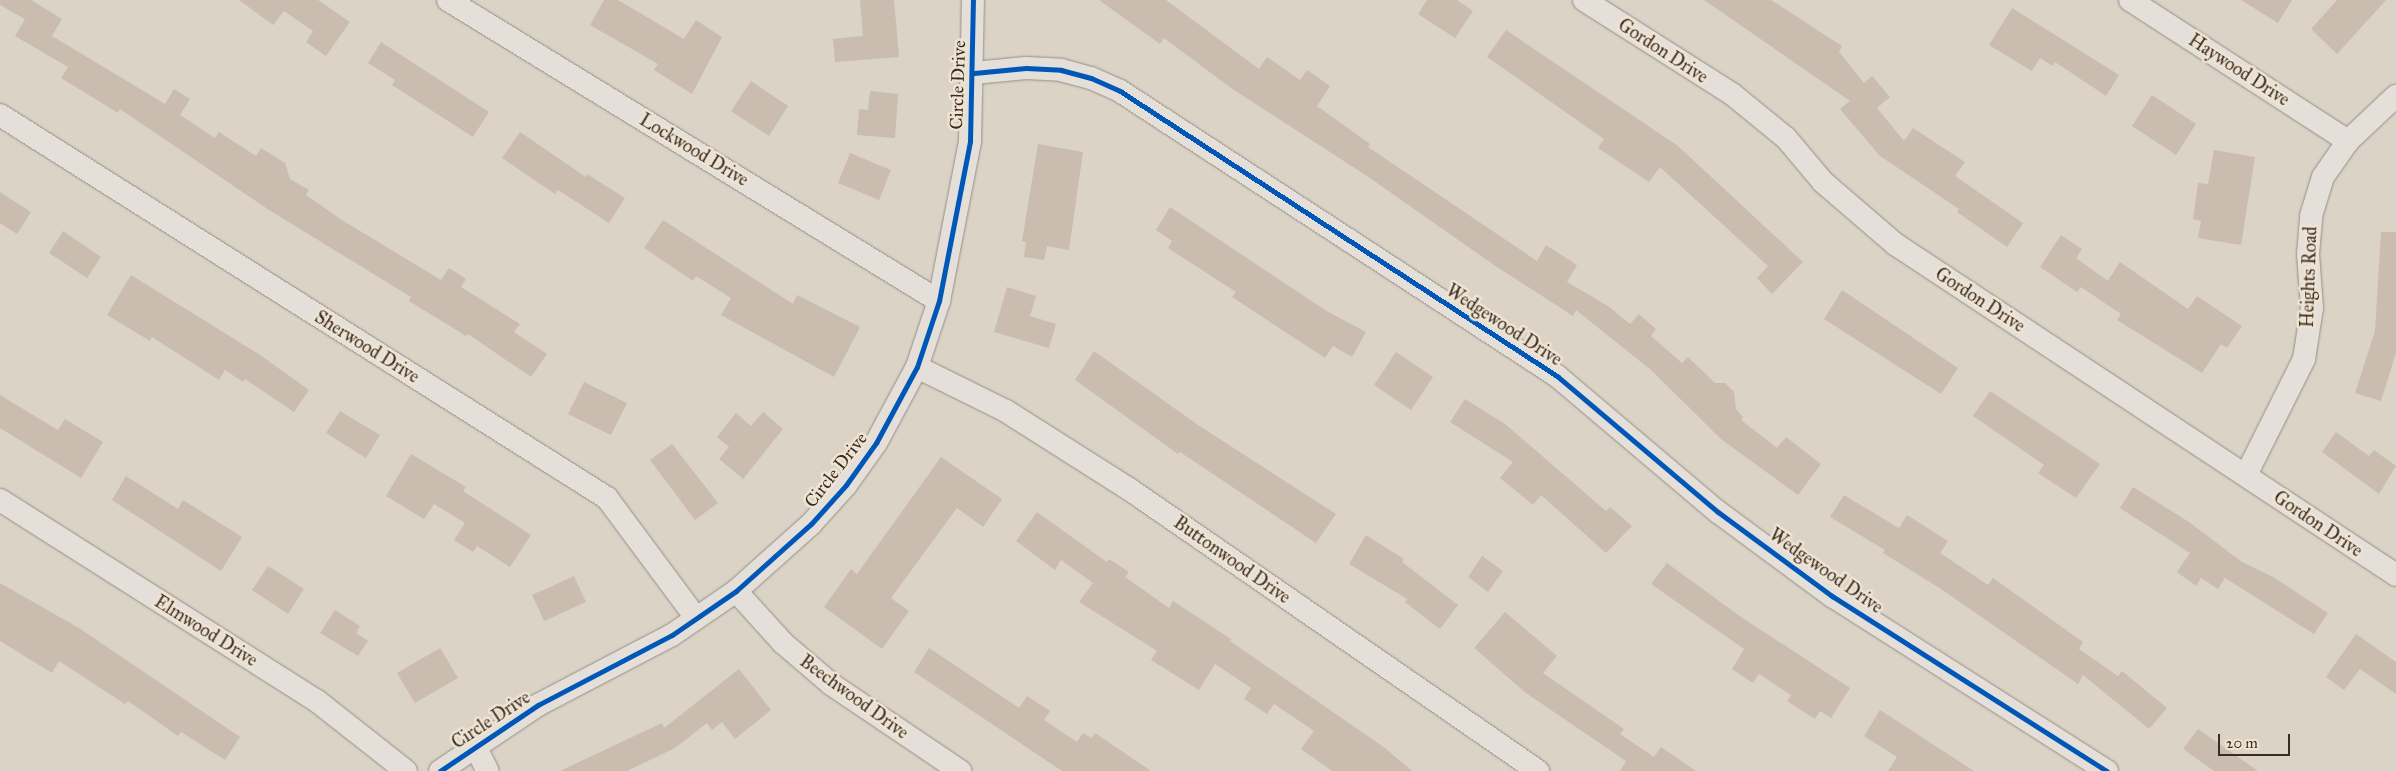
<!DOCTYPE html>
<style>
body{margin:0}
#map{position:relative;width:2396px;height:771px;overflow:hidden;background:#dbd3c5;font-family:"IM FELL Great Primer",serif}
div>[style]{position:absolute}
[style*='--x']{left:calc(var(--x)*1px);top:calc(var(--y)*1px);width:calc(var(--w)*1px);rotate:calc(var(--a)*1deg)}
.building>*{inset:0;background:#cbbcb0}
.roads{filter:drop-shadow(0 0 1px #958f86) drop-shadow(0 0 1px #958f86)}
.minor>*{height:22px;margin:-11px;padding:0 11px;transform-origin:11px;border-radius:11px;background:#e4e0d9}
.cycleway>*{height:5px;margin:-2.5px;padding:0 2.5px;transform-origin:2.5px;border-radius:2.5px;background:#0057b8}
span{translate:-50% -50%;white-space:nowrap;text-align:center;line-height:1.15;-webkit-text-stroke:5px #eee4d3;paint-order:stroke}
.street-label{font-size:18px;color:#3c2b22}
.scale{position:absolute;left:2218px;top:734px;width:72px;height:22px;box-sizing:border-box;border:2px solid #3c2b22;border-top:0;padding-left:6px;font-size:15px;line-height:18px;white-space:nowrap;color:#3c2b22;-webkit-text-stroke:4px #eee4d3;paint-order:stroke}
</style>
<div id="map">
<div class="building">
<i style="clip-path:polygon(0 0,31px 0,62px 19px,52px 36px,165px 104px,174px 89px,190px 99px,180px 115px,215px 138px,219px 132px,256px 156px,261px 148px,285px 163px,290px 179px,309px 190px,306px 195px,342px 220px,441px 280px,449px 268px,466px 279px,461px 287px,520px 324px,514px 332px,547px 354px,531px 377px,468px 334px,466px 336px,409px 301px,411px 297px,269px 210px,120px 109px,118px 113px,61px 78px,68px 67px,15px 36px,25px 19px,0 5px)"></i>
<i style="clip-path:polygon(239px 0,318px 0,350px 22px,326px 56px,306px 42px,313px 31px,284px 11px,273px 25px)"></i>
<i style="clip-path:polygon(604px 0,618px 0,684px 39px,696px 20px,722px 37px,692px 94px,654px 70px,658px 64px,590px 25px)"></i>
<i style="clip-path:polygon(860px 0,894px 0,899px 57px,835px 62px,833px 39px,863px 36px)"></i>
<i style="clip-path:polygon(1099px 0,1166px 0,1259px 69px,1267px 57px,1300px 80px,1307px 70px,1330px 86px,1317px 106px,1370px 144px,1368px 147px,1537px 261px,1546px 245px,1577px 265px,1567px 282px,1608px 306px,1630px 324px,1639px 314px,1656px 329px,1651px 336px,1682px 363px,1688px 357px,1715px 383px,1725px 383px,1734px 392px,1736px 409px,1743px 417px,1741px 420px,1777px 448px,1786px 437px,1821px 464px,1798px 495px,1721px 439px,1651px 370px,1576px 310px,1573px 316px,1494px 265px,1367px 176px,1231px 88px,1164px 38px,1160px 44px)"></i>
<i style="clip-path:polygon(1427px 0,1457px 0,1473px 11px,1455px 38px,1418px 14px)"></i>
<i style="clip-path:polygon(1704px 0,1771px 0,1842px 46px,1839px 52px,1864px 83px,1872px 76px,1890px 97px,1877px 108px,1904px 141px,1913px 128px,1965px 162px,1955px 176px,2023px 223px,2007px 247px,1957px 212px,1959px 209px,1880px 156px,1840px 109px,1850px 101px)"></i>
<i style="clip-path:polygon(2241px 0,2292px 0,2278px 23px)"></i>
<i style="clip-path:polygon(2337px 0,2386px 0,2337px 54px,2311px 29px)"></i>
<i style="clip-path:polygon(2012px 8px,2119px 75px,2106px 96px,2055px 62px,2053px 66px,2040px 58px,2032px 71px,1989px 45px)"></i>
<i style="clip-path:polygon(1506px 30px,1678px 146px,1803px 262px,1772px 294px,1757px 278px,1768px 266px,1660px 167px,1649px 182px,1598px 148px,1604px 139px,1487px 57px)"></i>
<i style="clip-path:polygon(381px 42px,489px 112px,473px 137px,392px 85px,395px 80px,368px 63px)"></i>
<i style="clip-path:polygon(751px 81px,788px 106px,769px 136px,731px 111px)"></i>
<i style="clip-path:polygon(870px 91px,898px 94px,895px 138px,857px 135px,859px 109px,868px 110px)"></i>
<i style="clip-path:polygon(2152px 95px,2196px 124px,2176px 155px,2132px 126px)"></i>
<i style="clip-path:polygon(520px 132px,586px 177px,587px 174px,625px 198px,609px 223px,558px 190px,555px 194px,502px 158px)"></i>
<i style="clip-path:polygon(1038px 144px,1083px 152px,1069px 250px,1047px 246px,1044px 260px,1024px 257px,1026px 242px,1022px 241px)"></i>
<i style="clip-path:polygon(2214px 150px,2255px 157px,2241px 245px,2198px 238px,2201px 221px,2193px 219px,2198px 183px,2208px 184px)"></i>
<i style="clip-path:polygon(850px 153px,891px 170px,879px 200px,838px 183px)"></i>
<i style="clip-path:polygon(0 192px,31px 212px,17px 234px,0 223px)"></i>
<i style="clip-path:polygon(1170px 207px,1325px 310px,1366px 332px,1352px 357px,1333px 346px,1325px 358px,1232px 297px,1236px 292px,1168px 248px,1172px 241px,1156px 230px)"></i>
<i style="clip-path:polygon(663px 220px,793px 304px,797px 295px,860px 327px,834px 377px,721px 315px,731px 298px,696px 276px,693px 281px,644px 248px)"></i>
<i style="clip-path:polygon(63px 231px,101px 257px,87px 278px,49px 253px)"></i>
<i style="clip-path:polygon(2381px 232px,2396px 232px,2396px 353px,2381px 401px,2355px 393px,2375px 331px)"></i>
<i style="clip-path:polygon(2061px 235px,2082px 249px,2076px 258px,2108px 281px,2120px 262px,2188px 309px,2197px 296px,2242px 326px,2227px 348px,2221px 344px,2202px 373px,2117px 320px,2121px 314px,2081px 287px,2077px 292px,2040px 267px)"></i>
<i style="clip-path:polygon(131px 275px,260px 355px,309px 390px,294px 412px,245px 379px,243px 382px,225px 370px,219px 380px,152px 337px,150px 341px,107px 315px)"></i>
<i style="clip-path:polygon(1007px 287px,1036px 296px,1030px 316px,1056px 324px,1049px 348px,994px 332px)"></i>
<i style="clip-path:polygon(1842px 290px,1958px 368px,1941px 394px,1824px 319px)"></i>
<i style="clip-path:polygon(1094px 351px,1198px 425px,1336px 514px,1316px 543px,1180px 452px,1178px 454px,1075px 380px)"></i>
<i style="clip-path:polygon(1396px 352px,1433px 377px,1411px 410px,1374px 385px)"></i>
<i style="clip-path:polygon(584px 382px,627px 403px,611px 435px,568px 414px)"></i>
<i style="clip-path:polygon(1990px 391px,2100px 464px,2076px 498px,2038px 473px,2044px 465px,1973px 416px)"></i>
<i style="clip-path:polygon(0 395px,58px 430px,65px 419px,103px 442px,81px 478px,0 428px)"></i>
<i style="clip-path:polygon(1465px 399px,1505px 424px,1606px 511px,1610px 507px,1632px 526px,1606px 553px,1541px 495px,1533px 505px,1500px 478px,1513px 462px,1450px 422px)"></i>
<i style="clip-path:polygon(340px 411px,380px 435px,366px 458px,326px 433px)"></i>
<i style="clip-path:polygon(763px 412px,783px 429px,743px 479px,719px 459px,729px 447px,717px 437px,736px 413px,751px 426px)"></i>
<i style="clip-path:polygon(2336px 432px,2369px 456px,2374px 450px,2396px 466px,2379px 494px,2322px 452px)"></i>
<i style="clip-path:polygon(672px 444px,718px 503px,695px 520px,650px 460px)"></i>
<i style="clip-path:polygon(411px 454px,466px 487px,463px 491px,531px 535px,510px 567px,477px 546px,473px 552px,454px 540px,465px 523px,434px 504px,424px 519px,386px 496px)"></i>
<i style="clip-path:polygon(941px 457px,1002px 499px,983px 527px,957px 508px,891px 598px,909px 611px,882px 649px,824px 607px,851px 569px,857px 574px)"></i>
<i style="clip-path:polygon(126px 476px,178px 509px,183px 500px,242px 537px,221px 571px,112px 500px)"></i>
<i style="clip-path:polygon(2133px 487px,2189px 522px,2242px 562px,2273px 577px,2328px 613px,2314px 634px,2225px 578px,2218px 589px,2201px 578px,2196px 586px,2177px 572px,2190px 553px,2120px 508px)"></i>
<i style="clip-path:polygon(1844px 495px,1899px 528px,1907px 515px,1948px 541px,1940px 553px,1988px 585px,1993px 578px,2083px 642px,2079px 649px,2118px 676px,2122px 671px,2167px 708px,2149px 729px,2083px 675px,2078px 684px,1941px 589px,1883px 553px,1885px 550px,1830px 517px)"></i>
<i style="clip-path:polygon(1037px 512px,1107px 562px,1109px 559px,1129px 572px,1125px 577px,1169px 608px,1173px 601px,1231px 639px,1230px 641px,1385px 748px,1412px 771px,1332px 771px,1301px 749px,1314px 731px,1274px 704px,1267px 714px,1244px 699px,1251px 688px,1215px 664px,1199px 690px,1151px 660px,1157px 651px,1079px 602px,1093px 583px,1061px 560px,1055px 570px,1016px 541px)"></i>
<i style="clip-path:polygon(1366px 535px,1404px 559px,1402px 562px,1458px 605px,1440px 629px,1405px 602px,1407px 599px,1349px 564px)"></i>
<i style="clip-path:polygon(1482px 556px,1503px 571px,1488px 592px,1468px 577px)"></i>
<i style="clip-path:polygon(1667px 563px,1741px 617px,1850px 688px,1831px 718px,1820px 711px,1815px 719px,1787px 701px,1791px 695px,1759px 674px,1753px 683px,1732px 669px,1744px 649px,1651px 584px)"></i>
<i style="clip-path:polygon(268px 566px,304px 589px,288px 614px,252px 590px)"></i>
<i style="clip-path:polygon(574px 576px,586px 602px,544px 621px,532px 595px)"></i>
<i style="clip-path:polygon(0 583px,79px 628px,240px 737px,225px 760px,181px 732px,178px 736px,128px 701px,125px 704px,59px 661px,52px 673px,0 641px)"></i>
<i style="clip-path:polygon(335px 610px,360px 626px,356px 633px,368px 641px,358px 656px,320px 633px)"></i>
<i style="clip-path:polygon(1505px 612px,1557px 656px,1543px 673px,1624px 729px,1620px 734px,1654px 757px,1661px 747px,1696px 771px,1620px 771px,1626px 761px,1526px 693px,1474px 648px)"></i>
<i style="clip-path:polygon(2356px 634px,2396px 662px,2396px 694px,2360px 669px,2344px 690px,2326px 677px)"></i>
<i style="clip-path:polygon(440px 648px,458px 678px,415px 703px,397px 673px)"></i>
<i style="clip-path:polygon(929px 648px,1019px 708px,1027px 696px,1050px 711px,1044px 720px,1077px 742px,1083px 733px,1092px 738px,1095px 733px,1151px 771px,1062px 771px,914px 672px)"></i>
<i style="clip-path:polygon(739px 669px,771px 710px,735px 739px,722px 722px,712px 730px,707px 723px,675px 748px,627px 771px,560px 771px,662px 723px,664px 728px)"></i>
<i style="clip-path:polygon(1880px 710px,1974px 771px,1888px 771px,1897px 757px,1864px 736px)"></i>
<i style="clip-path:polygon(2198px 729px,2258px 771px,2214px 771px,2183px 749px)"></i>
</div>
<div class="roads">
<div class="minor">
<i style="--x:448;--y:0;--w:576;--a:31.51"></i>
<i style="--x:1584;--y:0;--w:175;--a:32.4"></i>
<i style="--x:1732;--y:94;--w:70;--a:39.2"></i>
<i style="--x:1786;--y:138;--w:57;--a:49.9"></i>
<i style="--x:1823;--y:182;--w:95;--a:40.7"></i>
<i style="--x:1895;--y:244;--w:600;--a:33.45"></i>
<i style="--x:2130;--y:0;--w:260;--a:32.9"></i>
<i style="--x:974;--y:73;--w:52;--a:-5.5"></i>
<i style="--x:1026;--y:68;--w:35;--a:3"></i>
<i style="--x:1061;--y:70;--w:31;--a:15"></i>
<i style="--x:1091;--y:78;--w:32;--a:24"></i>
<i style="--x:1120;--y:91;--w:522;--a:33.11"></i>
<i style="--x:1557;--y:376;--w:211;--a:40.2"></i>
<i style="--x:1718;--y:512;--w:142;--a:36.4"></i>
<i style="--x:1832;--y:596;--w:326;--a:32.5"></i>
<i style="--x:0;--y:115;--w:718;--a:32.25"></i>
<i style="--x:607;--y:498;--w:149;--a:53.4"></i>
<i style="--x:917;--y:367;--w:99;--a:26.3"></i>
<i style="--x:1006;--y:411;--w:146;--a:32.4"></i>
<i style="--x:1129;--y:489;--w:497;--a:34.6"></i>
<i style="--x:2246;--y:475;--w:130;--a:-63.4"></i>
<i style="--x:2304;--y:359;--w:52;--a:-81.1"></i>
<i style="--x:2312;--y:308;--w:54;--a:-94.2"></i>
<i style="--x:2308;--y:254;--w:38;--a:-85"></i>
<i style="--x:2311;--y:216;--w:41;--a:-72.9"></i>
<i style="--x:2323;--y:177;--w:44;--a:-55.2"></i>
<i style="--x:2348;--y:141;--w:66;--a:-43.2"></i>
<i style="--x:0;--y:500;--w:375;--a:32.4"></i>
<i style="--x:317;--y:701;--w:113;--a:38.2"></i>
<i style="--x:736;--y:591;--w:70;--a:47.9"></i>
<i style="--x:783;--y:643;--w:63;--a:40.5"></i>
<i style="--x:831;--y:684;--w:156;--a:34"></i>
<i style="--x:475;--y:746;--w:28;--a:63"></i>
<i style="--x:440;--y:771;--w:118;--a:-34"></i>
<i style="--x:538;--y:705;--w:151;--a:-27.6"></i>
<i style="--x:672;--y:635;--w:78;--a:-34.5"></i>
<i style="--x:736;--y:591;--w:101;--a:-41.8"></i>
<i style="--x:811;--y:524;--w:52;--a:-48.1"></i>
<i style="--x:846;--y:485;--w:52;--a:-54.5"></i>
<i style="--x:876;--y:443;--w:86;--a:-61.7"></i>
<i style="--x:917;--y:367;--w:70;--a:-71.6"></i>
<i style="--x:939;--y:301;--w:163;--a:-79"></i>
<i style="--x:970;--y:141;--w:141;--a:-88.8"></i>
</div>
</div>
<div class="cycleway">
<i style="--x:974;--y:73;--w:52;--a:-5.5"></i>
<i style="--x:1026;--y:68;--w:35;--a:3"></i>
<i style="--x:1061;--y:70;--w:31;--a:15"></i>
<i style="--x:1091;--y:78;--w:32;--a:24"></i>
<i style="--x:1120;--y:91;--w:522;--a:33.11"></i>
<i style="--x:1557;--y:376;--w:211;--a:40.2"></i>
<i style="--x:1718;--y:512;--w:142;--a:36.4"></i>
<i style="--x:1832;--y:596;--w:326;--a:32.5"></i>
<i style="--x:440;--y:771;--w:118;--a:-34"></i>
<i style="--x:538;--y:705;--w:151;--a:-27.6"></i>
<i style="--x:672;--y:635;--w:78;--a:-34.5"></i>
<i style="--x:736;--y:591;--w:101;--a:-41.8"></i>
<i style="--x:811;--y:524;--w:52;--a:-48.1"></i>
<i style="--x:846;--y:485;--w:52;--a:-54.5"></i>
<i style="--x:876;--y:443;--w:86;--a:-61.7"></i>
<i style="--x:917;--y:367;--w:70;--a:-71.6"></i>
<i style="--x:939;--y:301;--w:163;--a:-79"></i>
<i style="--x:970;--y:141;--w:141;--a:-88.8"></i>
</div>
<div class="street-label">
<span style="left:1663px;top:51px;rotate:33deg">Gordon Drive</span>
<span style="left:2239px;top:70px;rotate:33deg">Haywood Drive</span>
<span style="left:958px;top:85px;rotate:-88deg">Circle Drive</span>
<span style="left:694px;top:150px;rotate:31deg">Lockwood Drive</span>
<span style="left:2309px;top:277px;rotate:-88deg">Heights Road</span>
<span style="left:1980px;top:300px;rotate:33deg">Gordon Drive</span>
<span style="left:1504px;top:325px;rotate:33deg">Wedgewood Drive</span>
<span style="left:367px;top:347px;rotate:32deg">Sherwood Drive</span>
<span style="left:836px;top:470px;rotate:-52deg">Circle Drive</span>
<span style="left:2318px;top:524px;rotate:34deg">Gordon Drive</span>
<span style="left:1232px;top:560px;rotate:35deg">Buttonwood Drive</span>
<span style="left:1826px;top:571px;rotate:35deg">Wedgewood Drive</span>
<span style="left:206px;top:631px;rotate:32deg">Elmwood Drive</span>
<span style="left:854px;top:697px;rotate:36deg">Beechwood Drive</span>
<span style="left:491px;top:720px;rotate:-33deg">Circle Drive</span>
</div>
<div class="scale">20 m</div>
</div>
